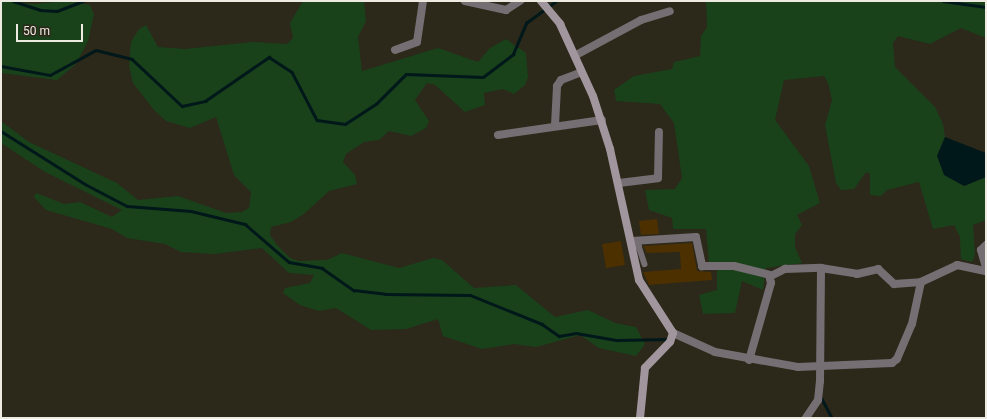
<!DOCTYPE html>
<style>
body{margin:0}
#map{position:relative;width:987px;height:419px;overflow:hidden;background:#2c281a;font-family:Roboto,sans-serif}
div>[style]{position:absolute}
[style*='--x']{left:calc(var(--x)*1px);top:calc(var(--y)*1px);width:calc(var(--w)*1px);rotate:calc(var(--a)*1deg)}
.green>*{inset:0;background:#19421b}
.water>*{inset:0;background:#00181a}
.stream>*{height:2.5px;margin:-1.25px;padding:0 1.25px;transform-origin:1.25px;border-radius:1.25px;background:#00181a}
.building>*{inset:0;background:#4d3000}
.lane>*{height:5.5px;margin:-2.75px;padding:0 2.75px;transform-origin:2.75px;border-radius:2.75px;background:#756e73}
.street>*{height:8px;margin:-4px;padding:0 4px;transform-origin:4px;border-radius:4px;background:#756e73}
.secondary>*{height:8px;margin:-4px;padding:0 4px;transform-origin:4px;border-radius:4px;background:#a1969e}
span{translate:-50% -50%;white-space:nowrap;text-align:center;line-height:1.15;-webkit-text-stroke:3.5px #2c281a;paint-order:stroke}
.frame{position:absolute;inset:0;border:2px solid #eceae1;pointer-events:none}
.scale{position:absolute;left:16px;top:24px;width:67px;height:18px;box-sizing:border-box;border:2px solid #eceae1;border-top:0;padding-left:5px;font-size:12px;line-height:14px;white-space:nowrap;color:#eceae1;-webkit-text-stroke:3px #2c281a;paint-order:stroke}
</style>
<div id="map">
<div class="green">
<i style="clip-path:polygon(1px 1px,34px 4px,68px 1px,90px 5px,94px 14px,88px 41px,76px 64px,57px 80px,1px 73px)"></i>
<i style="clip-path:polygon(303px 1px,364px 1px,366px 21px,358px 37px,362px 71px,438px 48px,478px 62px,490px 48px,506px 39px,526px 53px,528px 77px,525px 85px,514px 94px,503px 89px,484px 93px,485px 105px,465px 112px,435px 85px,427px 83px,415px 100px,429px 121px,426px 128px,411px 136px,389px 131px,379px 140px,364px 142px,346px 154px,343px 162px,355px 175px,357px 184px,329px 191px,304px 214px,291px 222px,271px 227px,270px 235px,277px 245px,290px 258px,299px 261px,327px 260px,342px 253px,399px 268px,433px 258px,442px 260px,474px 288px,516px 285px,555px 317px,588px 310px,615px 323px,636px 327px,645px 344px,636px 356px,599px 348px,580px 335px,536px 347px,514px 344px,482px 349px,443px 336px,438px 319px,406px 329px,371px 330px,336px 308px,319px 311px,300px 305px,283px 293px,285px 288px,310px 283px,314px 275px,289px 273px,262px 248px,214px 254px,181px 252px,165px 244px,127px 238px,112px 229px,46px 210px,34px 197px,36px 193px,64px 204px,80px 202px,112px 217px,122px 210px,45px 172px,1px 143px,1px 121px,29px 142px,117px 183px,138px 200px,178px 196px,226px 213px,242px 212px,249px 208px,251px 192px,234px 175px,216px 117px,190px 128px,166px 121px,154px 110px,133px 83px,129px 66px,131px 42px,139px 29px,146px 25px,158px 47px,185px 49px,252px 42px,287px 44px,293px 38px,290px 23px)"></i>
<i style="clip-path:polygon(706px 1px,986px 1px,986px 38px,961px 28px,930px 44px,898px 36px,893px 43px,895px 67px,935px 107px,943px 124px,945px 137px,937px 156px,964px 186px,986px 177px,986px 220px,973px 225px,975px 255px,972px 262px,961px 259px,960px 237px,954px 225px,933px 229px,919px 182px,887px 190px,881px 196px,870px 195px,870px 174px,866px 172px,854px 189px,841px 190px,836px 183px,825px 125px,832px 100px,828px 83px,824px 76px,784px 80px,775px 120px,809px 166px,820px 203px,797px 215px,802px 225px,795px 234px,795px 247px,802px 263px,766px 268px,763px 290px,742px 281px,735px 313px,703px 314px,699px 295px,717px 290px,717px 267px,709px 263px,706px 229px,673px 229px,672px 218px,649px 210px,645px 190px,675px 189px,682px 178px,674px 123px,660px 104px,616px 101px,614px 90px,634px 76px,672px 69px,674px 62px,700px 56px,701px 36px,707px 27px)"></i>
</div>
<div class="water">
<i style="clip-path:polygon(945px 137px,986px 153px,986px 177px,964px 186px,944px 175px,937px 156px)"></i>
</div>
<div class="stream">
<i style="--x:13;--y:1;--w:28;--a:18"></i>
<i style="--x:40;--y:10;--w:17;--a:3"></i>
<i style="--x:57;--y:11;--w:28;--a:-21"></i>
<i style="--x:943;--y:1;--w:43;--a:7.9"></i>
<i style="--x:1;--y:66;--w:50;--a:10.4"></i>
<i style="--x:50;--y:75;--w:52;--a:-28.5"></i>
<i style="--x:96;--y:50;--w:37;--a:14"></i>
<i style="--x:132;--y:59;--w:69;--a:43.2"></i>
<i style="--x:182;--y:106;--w:24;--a:-12"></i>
<i style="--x:205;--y:101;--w:78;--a:-34.5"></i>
<i style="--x:269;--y:57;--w:27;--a:33"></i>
<i style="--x:292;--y:72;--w:54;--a:62.5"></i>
<i style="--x:317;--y:120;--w:28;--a:8"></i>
<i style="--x:345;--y:124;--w:37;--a:-33"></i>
<i style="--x:376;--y:104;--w:42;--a:-45"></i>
<i style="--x:406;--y:74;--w:77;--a:2.2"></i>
<i style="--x:483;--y:77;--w:38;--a:-37"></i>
<i style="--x:513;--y:54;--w:34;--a:-67"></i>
<i style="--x:526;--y:23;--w:37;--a:-36"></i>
<i style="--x:1;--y:131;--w:99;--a:32.2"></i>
<i style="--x:85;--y:184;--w:47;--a:27.6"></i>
<i style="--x:127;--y:206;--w:64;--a:4.5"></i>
<i style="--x:191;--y:211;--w:56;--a:13.5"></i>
<i style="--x:245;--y:224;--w:58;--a:40.8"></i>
<i style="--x:289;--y:262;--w:34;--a:10"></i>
<i style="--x:322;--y:268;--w:39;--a:35"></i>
<i style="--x:354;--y:290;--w:31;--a:7"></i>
<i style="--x:385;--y:294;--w:85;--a:0.7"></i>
<i style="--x:470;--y:295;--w:78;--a:21.9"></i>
<i style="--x:542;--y:324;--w:21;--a:35"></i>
<i style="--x:559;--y:336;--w:17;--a:-10"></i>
<i style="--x:576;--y:333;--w:42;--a:9.7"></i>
<i style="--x:617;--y:340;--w:53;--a:-1.1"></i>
<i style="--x:821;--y:397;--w:24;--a:62"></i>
</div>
<div class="building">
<i style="clip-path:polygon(657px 219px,659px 234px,641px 235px,639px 221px)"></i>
<i style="clip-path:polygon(621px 241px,625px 265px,606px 268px,602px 244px)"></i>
<i style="clip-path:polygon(692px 243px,697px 271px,711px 272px,712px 280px,649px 285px,643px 272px,681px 269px,680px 252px,647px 253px,643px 246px)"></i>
</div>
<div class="lane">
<i style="--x:633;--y:247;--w:6;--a:-9"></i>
<i style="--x:639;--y:246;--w:19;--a:72"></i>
</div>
<div class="street">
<i style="--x:465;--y:1;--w:42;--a:12.4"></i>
<i style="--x:506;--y:10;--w:17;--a:-33"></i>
<i style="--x:395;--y:50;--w:23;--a:-20"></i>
<i style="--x:417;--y:42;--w:41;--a:-81.7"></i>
<i style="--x:576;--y:55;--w:74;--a:-28.3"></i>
<i style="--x:641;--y:20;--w:30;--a:-17"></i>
<i style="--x:555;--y:125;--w:39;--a:-87"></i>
<i style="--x:557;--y:86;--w:7;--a:-56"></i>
<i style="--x:561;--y:80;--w:22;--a:-21"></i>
<i style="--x:498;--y:135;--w:105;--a:-8.2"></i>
<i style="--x:619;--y:183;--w:39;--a:-7"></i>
<i style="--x:658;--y:178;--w:46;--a:-88.8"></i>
<i style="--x:632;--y:241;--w:64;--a:-3.6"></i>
<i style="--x:696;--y:237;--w:30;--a:78"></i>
<i style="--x:702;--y:266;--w:32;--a:0"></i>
<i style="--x:734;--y:266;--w:36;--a:14"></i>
<i style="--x:769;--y:275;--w:8;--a:76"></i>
<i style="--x:771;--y:283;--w:80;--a:105.9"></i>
<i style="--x:986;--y:245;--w:7;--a:135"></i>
<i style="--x:981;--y:250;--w:19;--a:74"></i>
<i style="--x:821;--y:268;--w:36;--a:9"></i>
<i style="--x:857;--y:274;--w:22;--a:-13"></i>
<i style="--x:878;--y:269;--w:22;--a:43"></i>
<i style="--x:894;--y:284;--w:27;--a:-4"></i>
<i style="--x:921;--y:282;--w:40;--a:-25"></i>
<i style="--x:957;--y:265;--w:30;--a:12"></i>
<i style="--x:771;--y:276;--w:16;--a:-27"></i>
<i style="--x:785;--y:269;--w:36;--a:-2"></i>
<i style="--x:821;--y:268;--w:113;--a:90.5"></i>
<i style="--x:820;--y:381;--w:19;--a:96"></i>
<i style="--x:818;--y:400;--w:22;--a:124"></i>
<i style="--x:673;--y:333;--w:46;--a:24.3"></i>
<i style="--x:715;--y:352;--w:84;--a:10.2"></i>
<i style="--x:798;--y:367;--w:94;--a:-2.4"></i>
<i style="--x:892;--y:363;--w:6;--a:-39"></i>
<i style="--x:897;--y:359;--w:38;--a:-67"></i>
<i style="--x:912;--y:324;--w:43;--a:-77.9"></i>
</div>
<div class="secondary">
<i style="--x:541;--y:1;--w:30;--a:50"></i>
<i style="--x:560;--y:24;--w:79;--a:65.4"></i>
<i style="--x:593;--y:96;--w:56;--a:72.2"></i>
<i style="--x:610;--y:149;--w:134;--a:77.5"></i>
<i style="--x:639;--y:280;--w:63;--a:57.3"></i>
<i style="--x:673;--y:333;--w:9;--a:108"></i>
<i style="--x:670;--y:342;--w:36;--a:134"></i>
<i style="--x:645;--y:368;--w:50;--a:95.7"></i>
</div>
<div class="frame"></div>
<div class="scale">50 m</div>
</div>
